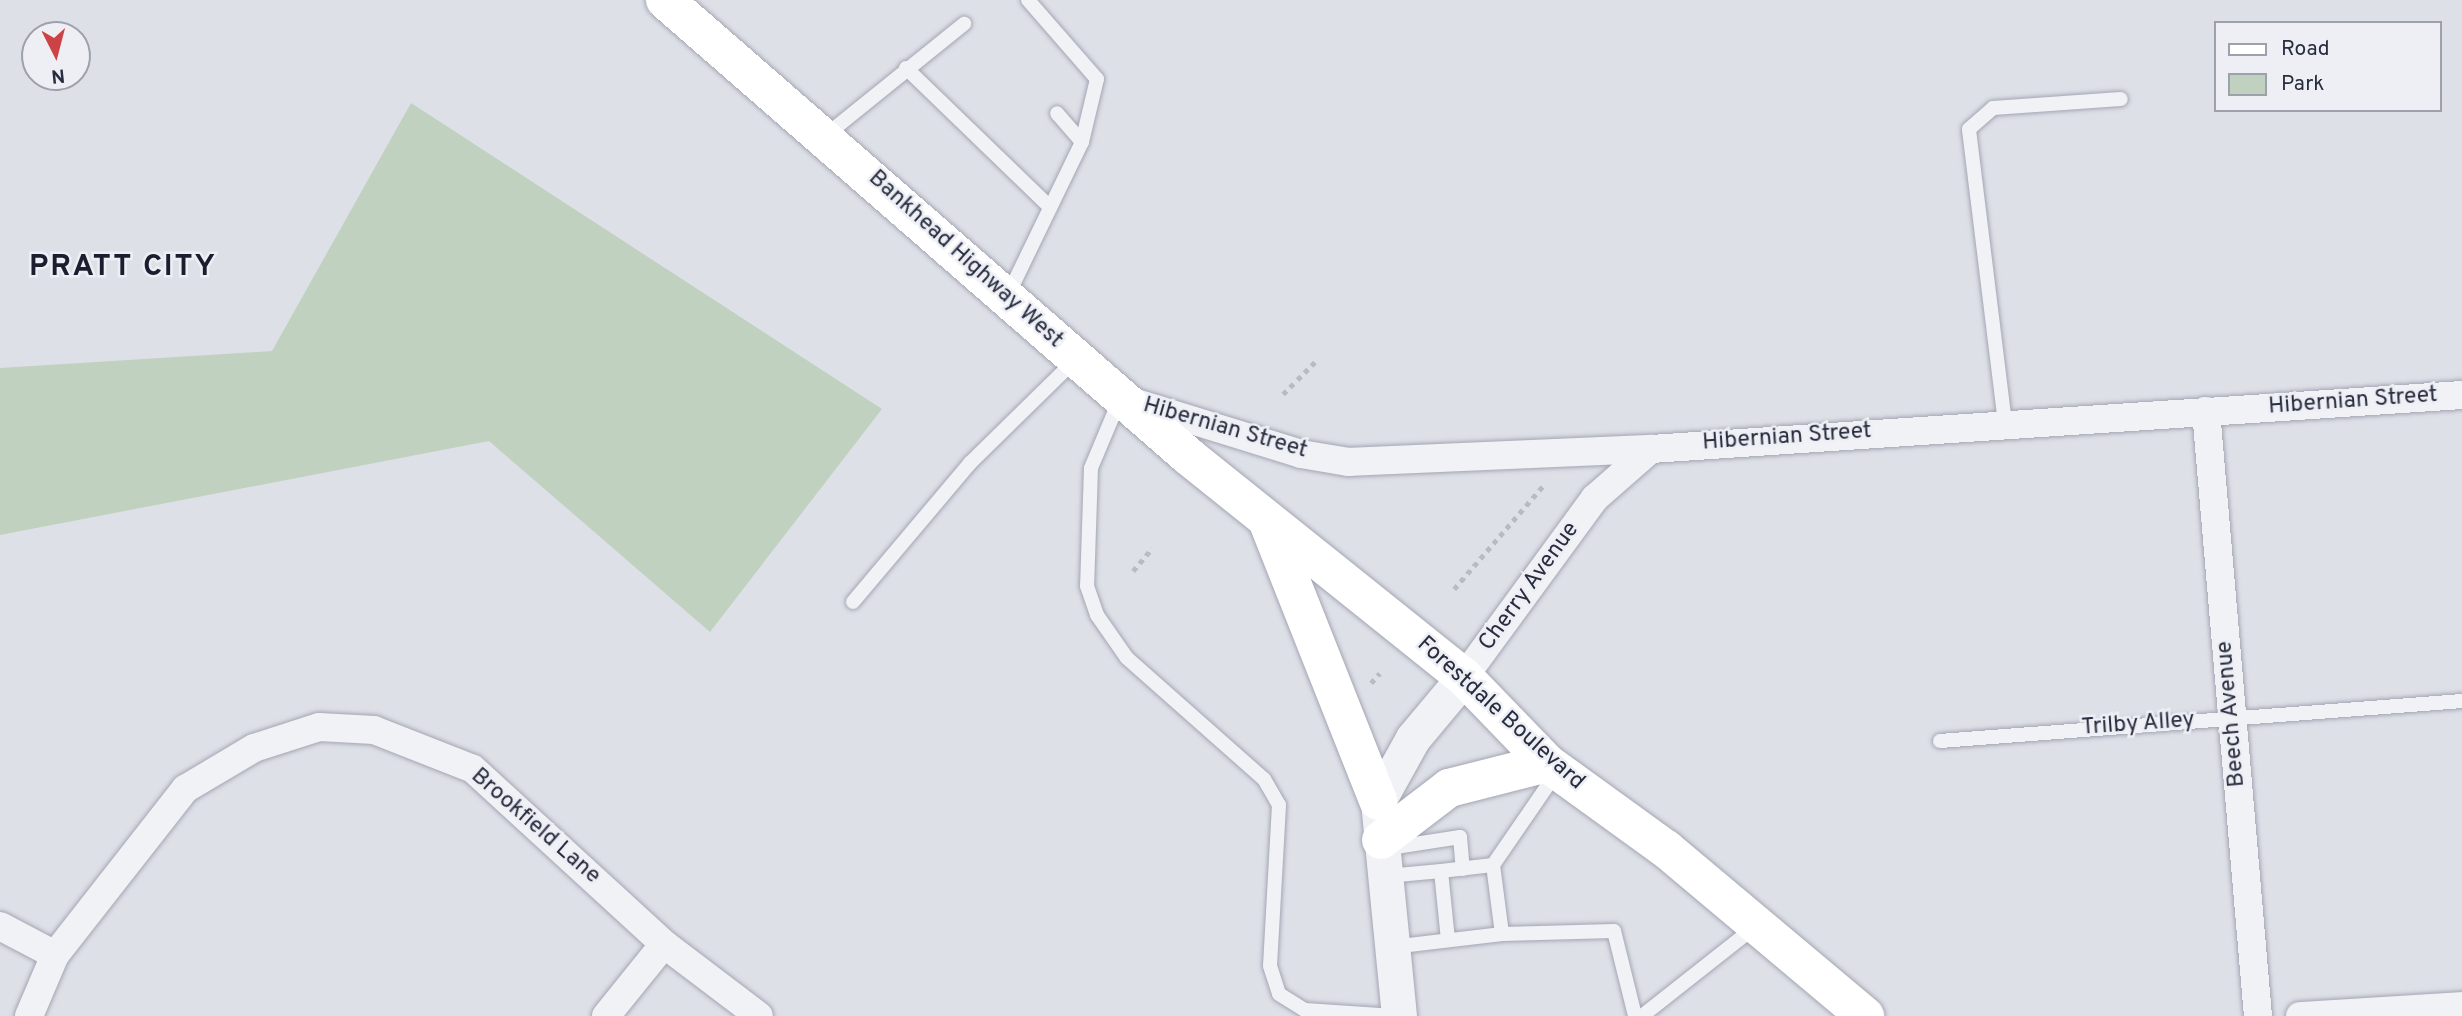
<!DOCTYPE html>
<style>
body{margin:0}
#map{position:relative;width:2462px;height:1016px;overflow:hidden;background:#dee0e8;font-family:Overpass,sans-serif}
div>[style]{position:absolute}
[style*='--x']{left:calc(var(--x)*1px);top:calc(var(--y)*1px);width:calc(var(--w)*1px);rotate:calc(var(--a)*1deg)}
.green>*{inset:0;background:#c1d1bf}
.path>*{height:4.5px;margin-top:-2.25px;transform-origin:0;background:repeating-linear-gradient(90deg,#b8bbc2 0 5px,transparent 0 10px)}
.roads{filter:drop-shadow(0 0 2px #a3a6b2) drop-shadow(0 0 2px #a3a6b2)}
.service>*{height:14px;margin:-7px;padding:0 7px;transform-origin:7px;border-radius:7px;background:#f1f2f6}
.minor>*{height:28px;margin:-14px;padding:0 14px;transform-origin:14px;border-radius:14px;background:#f1f2f6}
.tertiary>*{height:35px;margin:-17.5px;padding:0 17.5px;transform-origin:17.5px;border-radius:17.5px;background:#f1f2f6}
.primary>*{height:38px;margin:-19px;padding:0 19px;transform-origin:19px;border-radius:19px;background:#fff}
span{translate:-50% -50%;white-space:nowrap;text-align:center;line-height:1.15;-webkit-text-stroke:5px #edeff5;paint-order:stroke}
.street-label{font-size:23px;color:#272c3e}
.district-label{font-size:30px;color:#1a1e2f;font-weight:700;letter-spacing:2px}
.legend{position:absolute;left:2214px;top:21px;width:228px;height:91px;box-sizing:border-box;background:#edeff5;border:2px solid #9ea1ac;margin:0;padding:9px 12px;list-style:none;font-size:21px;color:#272c3e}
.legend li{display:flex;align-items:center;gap:14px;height:35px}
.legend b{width:35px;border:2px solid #9ea1ac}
.north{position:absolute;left:21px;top:21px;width:70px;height:70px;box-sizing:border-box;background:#edeff5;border:2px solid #9ea1ac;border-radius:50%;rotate:174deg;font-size:19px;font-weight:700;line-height:28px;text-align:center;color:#272c3e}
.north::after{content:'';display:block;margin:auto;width:24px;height:32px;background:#cd4244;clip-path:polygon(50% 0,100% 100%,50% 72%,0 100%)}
</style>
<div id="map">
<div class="green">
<i style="clip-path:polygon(411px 103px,882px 409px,710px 632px,489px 441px,0 535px,0 368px,272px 351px)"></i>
</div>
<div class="path">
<i style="--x:1283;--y:394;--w:45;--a:-45"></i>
<i style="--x:1133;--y:571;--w:30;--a:-50"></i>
<i style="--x:1454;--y:589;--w:136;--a:-49.2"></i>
<i style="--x:1371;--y:683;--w:13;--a:-48"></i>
</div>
<div class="roads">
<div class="service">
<i style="--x:1028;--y:0;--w:105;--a:48.9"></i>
<i style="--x:1097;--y:79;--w:65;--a:103.4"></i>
<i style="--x:906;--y:68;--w:200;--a:44"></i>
<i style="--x:825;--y:136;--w:179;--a:-38.9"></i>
<i style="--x:1008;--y:295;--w:170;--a:-64.2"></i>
<i style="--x:1082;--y:142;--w:38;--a:-131"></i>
<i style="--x:1120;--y:399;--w:75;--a:112.8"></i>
<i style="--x:1091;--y:468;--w:118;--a:91.9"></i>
<i style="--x:1087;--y:586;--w:31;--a:71"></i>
<i style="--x:1097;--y:615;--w:52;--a:55.1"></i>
<i style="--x:1127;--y:658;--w:183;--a:41.5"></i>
<i style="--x:1264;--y:779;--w:30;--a:60"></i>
<i style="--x:1279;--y:805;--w:161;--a:93.2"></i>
<i style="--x:1270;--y:966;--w:29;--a:72"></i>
<i style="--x:1279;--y:994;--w:31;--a:32"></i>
<i style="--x:1305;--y:1010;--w:90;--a:3.8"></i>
<i style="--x:2005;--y:423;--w:296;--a:-97"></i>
<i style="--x:1969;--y:129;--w:32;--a:-41"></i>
<i style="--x:1993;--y:108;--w:128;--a:-4"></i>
<i style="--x:853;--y:602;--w:182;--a:-49.9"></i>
<i style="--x:970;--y:463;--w:147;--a:-44.4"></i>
<i style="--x:1940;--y:741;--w:524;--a:-4.38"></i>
<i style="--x:1389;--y:848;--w:72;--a:-8.8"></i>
<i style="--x:1460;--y:837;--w:32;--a:85"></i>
<i style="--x:1387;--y:876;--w:54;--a:-5.3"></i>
<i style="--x:1502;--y:934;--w:112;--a:-1.5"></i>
<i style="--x:1614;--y:931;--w:88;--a:76.1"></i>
<i style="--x:1448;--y:940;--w:69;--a:-95.8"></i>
<i style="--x:1441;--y:871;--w:52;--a:-6.6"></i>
<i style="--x:1392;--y:947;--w:111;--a:-6.7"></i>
<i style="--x:1502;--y:934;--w:70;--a:-97.4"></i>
<i style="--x:1493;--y:865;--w:113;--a:-55.5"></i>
<i style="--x:1642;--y:1016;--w:145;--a:-38.3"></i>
</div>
<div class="minor">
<i style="--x:1130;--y:401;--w:179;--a:17.2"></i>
<i style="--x:1301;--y:454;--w:49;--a:9.5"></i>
<i style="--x:1349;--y:462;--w:302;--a:-2.5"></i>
<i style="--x:1651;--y:449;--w:813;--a:-3.81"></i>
<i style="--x:2206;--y:411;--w:607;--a:85.09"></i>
<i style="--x:1464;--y:677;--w:222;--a:-53.8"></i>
<i style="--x:1595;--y:498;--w:74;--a:-41.2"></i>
<i style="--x:0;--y:926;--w:62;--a:27.8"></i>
<i style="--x:29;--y:1016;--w:66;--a:-66.9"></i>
<i style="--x:55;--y:955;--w:211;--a:-51.9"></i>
<i style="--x:185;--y:789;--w:80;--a:-30.7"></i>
<i style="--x:254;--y:748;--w:68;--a:-17.9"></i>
<i style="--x:319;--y:727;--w:55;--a:3.1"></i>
<i style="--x:374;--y:730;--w:106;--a:21.5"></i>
<i style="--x:473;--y:769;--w:259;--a:42.5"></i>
<i style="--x:664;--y:944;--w:119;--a:37.2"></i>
<i style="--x:606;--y:1016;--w:92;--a:-51.1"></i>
<i style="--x:2300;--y:1016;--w:162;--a:-3.5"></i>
</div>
<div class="tertiary">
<i style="--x:1399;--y:1016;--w:216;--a:-95.6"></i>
<i style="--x:1378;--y:801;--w:72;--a:-60.9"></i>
<i style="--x:1413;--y:738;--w:80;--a:-50.1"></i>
</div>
<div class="primary">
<i style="--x:665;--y:0;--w:694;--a:41.08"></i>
<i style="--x:1188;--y:456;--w:354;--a:38.7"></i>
<i style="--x:1464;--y:677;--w:120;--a:46"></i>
<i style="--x:1547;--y:763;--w:147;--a:35.9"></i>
<i style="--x:1666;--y:849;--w:260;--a:40"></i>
<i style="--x:1267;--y:520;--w:302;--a:68.4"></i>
<i style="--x:1381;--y:840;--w:86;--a:-37.4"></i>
<i style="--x:1449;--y:788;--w:101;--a:-14.3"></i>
</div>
</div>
<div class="street-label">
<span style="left:965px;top:260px;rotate:42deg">Bankhead Highway West</span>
<span style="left:2353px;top:402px;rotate:-4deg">Hibernian Street</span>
<span style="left:1225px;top:429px;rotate:16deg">Hibernian Street</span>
<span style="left:1787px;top:438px;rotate:-4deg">Hibernian Street</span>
<span style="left:1530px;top:587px;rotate:-54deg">Cherry Avenue</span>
<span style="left:1500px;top:714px;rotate:42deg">Forestdale Boulevard</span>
<span style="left:2232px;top:714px;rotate:-95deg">Beech Avenue</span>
<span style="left:2138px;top:725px;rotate:-4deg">Trilby Alley</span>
<span style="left:535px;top:827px;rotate:41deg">Brookfield Lane</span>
</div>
<div class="district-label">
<span style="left:123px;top:268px">PRATT CITY</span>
</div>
<ul class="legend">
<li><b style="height:9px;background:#fff"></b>Road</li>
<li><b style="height:19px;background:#c1d1bf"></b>Park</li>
</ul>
<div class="north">N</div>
</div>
